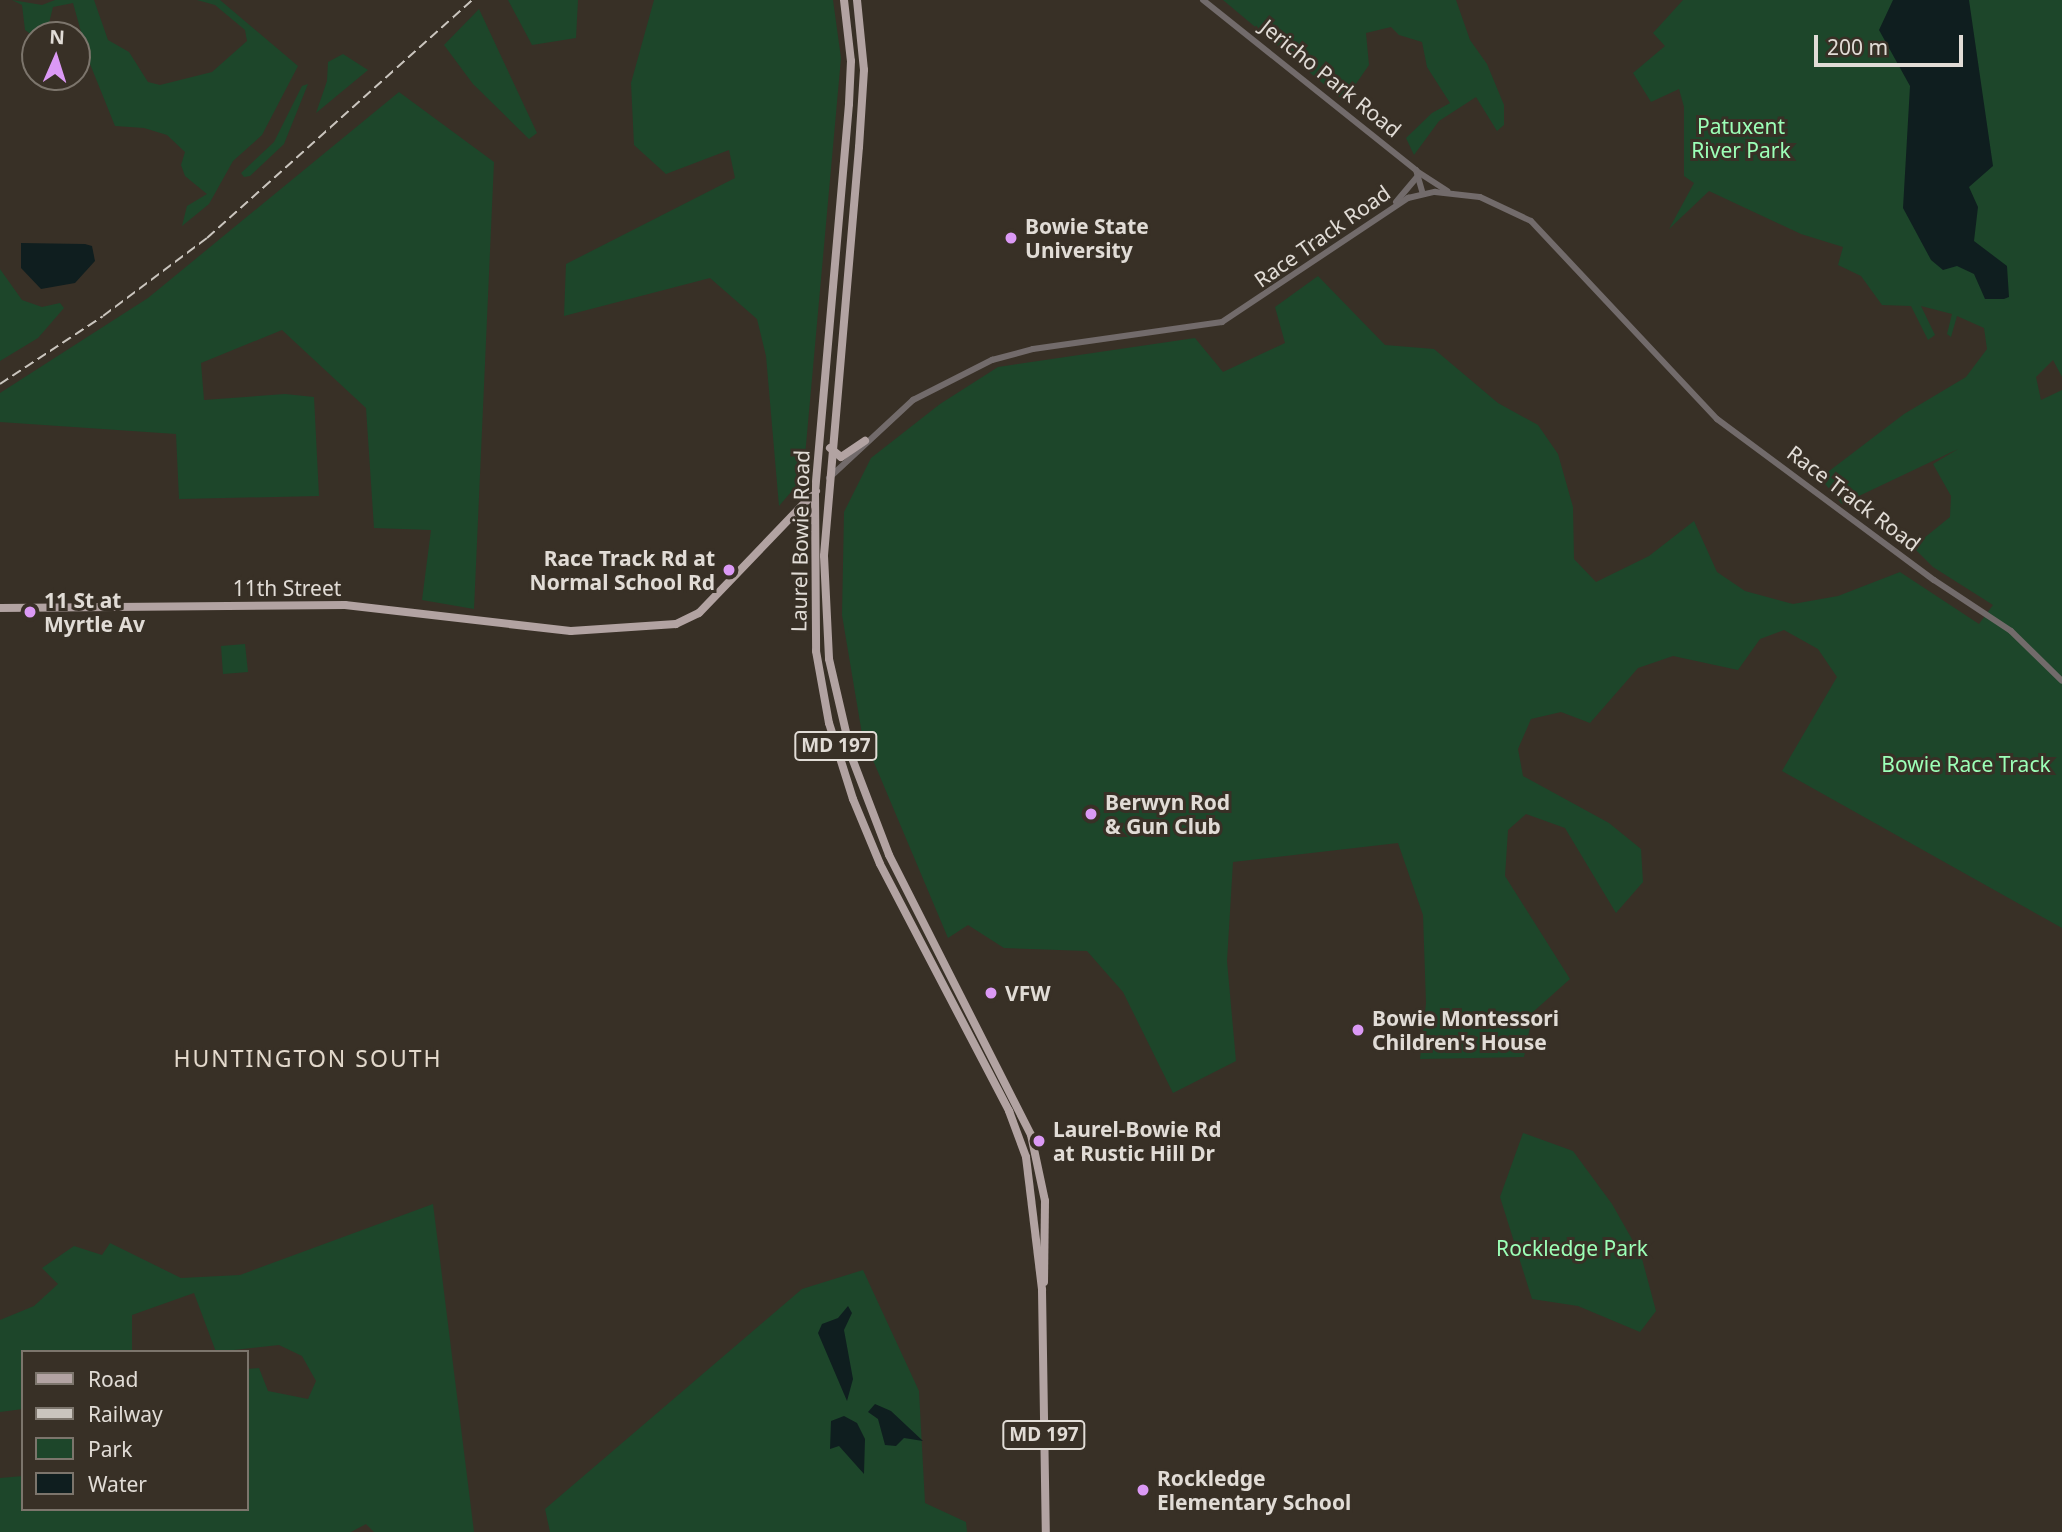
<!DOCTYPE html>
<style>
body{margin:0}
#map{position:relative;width:2062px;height:1532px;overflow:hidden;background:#383026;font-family:"Noto Sans",sans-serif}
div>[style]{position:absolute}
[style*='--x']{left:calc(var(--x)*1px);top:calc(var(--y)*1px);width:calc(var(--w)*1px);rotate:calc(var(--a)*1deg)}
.green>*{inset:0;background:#1d462a}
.water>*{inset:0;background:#0f1e1f}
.minor>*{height:6px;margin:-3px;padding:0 3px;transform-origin:3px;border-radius:3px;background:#726b6b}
.major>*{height:8px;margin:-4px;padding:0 4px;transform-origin:4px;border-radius:4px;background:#b2a3a2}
.rail>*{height:2px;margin-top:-1px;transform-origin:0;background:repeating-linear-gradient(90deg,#cac5be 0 10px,transparent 0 15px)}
.dots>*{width:19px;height:19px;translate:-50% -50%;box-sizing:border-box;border:4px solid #383026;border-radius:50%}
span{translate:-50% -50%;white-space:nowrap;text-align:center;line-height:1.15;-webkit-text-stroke:6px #383026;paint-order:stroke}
.shield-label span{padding:2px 5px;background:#383026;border:2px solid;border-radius:5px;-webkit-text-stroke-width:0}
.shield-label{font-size:19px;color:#e1dcd6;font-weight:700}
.street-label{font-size:21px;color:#e1dcd6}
.park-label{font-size:21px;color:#9cffb7}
.poi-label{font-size:21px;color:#e1dcd6;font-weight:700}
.left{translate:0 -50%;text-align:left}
.right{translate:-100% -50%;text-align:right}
.neighbourhood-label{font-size:23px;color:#e2d8cb;letter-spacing:2px}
.legend{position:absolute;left:21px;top:1350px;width:228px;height:161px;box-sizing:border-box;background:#383026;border:2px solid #7c756c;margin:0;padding:9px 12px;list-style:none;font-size:21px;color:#e1dcd6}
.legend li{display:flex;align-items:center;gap:14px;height:35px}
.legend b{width:35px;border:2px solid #7c756c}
.north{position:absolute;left:21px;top:21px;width:70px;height:70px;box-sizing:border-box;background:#383026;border:2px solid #7c756c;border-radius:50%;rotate:3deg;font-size:19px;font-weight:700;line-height:28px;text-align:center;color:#e1dcd6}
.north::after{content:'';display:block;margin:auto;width:24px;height:32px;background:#db99f5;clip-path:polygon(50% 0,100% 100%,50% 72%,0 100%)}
.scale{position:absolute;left:1814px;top:35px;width:149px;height:32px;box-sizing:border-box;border:4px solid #e1dcd6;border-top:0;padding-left:9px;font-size:21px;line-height:24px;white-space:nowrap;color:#e1dcd6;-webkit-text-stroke:5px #383026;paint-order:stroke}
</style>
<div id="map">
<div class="green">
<i style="clip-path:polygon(12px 0,42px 5px,55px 0,94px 0,108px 40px,129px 52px,148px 82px,160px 85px,212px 72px,247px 41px,245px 30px,215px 5px,197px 0,220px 0,298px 66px,262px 135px,233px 161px,209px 204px,182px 226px,187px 206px,207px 194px,185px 176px,181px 165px,185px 152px,167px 135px,144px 128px,115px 126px,90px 64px,73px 3px,53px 7px,47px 31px,35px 37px,25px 30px,22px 5px)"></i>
<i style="clip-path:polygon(508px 0,578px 0,576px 38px,532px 45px)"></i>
<i style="clip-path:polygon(654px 0,833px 0,841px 58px,803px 478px,779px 506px,766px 356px,757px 319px,710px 278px,564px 316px,566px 264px,735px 178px,729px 150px,666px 174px,634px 145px,631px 83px)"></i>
<i style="clip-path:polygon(1223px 0,1456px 0,1470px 40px,1487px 64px,1504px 105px,1504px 125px,1497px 131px,1476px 97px,1439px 121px,1414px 155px,1406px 138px,1432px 113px,1450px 103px,1427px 67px,1422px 42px,1399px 35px,1391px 27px,1366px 33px,1369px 65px,1344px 101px)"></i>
<i style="clip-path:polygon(1683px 0,2062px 0,2062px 377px,2053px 360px,2036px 377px,2041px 400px,2062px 390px,2062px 928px,1782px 771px,1837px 677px,1818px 649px,1784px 630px,1760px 639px,1738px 670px,1673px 656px,1638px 668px,1590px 723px,1561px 712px,1531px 719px,1518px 749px,1523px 776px,1609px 823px,1641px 849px,1643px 882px,1616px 913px,1565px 828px,1526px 814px,1508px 830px,1505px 876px,1570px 979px,1533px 1012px,1524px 1057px,1420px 1059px,1426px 1003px,1423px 915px,1398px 843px,1233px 862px,1227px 961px,1236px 1061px,1173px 1093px,1123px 992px,1087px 951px,1004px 948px,968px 925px,948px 938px,862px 734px,842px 615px,844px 512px,871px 458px,940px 404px,998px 367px,1195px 338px,1223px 372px,1285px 343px,1275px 307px,1318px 276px,1385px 345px,1434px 349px,1498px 403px,1538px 425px,1558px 454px,1573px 507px,1574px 559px,1596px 582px,1649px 556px,1694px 521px,1717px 572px,1745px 591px,1793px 604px,1838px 596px,1900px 572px,1979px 624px,1993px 605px,1933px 567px,1913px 547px,1950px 517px,1951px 496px,1933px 464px,1958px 449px,1842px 504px,1820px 478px,1904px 414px,1966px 377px,1987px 349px,1984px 328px,1957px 316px,1951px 337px,1947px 334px,1952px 314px,1921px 306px,1935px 335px,1928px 340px,1911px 306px,1882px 305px,1861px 276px,1838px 265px,1843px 247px,1801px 234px,1709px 191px,1669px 229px,1694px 183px,1684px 176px,1684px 107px,1679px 89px,1651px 102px,1633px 73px,1665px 46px,1653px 33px)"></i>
<i style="clip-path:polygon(479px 9px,537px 133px,529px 139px,473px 84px,444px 45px)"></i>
<i style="clip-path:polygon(343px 54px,368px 70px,316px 113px,327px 81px,328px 62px)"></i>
<i style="clip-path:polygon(308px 84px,284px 144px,250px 176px,244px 177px,241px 173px,274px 142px,302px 86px)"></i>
<i style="clip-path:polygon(399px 92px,494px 162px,474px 609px,422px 600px,431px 530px,374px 528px,366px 408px,282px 330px,201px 363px,204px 400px,285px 394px,314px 397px,319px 496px,179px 499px,176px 434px,0 422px,0 393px,148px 298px)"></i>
<i style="clip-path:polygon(0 269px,22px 300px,42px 307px,60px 303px,64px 308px,38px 338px,0 361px)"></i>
<i style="clip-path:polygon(245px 644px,248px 672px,223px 674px,221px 646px)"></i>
<i style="clip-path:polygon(1523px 1133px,1573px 1151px,1612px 1204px,1641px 1255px,1656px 1311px,1640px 1332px,1578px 1306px,1532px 1299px,1500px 1197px)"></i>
<i style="clip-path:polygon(433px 1204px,474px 1532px,374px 1532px,366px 1524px,351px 1532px,0 1532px,0 1478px,23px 1476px,23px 1509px,247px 1509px,247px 1369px,259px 1368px,268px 1391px,308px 1399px,316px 1381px,302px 1356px,279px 1345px,216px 1352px,194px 1293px,132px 1315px,132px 1352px,23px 1352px,23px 1409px,0 1412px,0 1320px,34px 1306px,58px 1284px,42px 1268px,74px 1246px,102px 1255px,110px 1243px,181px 1278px,240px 1275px)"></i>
<i style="clip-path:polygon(863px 1270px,919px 1391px,925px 1503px,966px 1522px,967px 1532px,550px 1532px,545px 1509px,802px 1289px)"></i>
</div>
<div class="water">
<i style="clip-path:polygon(1893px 0,1969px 0,1993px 166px,1969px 187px,1978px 207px,1974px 241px,2007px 266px,2009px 297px,2004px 299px,1985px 299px,1974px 274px,1957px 266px,1943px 270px,1931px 260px,1903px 208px,1910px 86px,1879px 30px)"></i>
<i style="clip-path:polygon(21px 243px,85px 244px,92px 246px,95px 261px,75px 283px,41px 289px,21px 268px)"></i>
<i style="clip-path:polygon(848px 1306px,852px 1313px,844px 1330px,853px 1379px,847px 1401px,818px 1333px,822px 1324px,838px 1318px)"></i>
<i style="clip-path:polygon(875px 1404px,891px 1411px,923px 1441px,904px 1438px,896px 1446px,885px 1445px,878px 1419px,868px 1412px)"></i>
<i style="clip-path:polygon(844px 1416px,857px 1423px,865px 1439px,864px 1474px,839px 1446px,830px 1449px,831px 1421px)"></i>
</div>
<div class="minor">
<i style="--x:1203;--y:0;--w:273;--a:38.6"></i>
<i style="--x:1416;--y:170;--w:25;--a:74"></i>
<i style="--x:1418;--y:172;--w:35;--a:33"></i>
<i style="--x:1396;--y:202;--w:34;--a:-50"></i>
<i style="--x:829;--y:478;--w:115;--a:-42.9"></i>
<i style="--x:913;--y:400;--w:89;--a:-26.9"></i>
<i style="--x:992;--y:360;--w:42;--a:-15"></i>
<i style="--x:1033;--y:349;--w:191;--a:-8.1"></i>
<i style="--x:1222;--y:322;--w:224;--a:-33.7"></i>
<i style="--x:1408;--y:198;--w:28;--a:-13"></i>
<i style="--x:1435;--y:192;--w:45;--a:6.3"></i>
<i style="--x:1480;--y:197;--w:56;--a:25.2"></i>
<i style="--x:1531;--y:221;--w:272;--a:46.8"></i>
<i style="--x:1717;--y:419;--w:270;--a:36.6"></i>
<i style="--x:1934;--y:580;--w:92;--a:33.5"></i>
<i style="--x:2011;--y:631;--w:71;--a:44.4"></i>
</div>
<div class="major">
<i style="--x:844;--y:0;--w:61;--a:83.5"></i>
<i style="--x:851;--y:61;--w:43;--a:92.7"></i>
<i style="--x:849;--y:104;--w:389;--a:95"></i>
<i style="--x:815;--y:492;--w:159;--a:89.6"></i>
<i style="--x:816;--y:651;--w:73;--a:79.8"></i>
<i style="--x:829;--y:723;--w:80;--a:72.5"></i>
<i style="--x:853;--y:799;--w:70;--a:67.4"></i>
<i style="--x:880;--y:864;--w:279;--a:62.4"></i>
<i style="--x:1009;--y:1111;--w:49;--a:69.7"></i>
<i style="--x:1026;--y:1157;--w:134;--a:83.1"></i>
<i style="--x:1042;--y:1290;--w:242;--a:89.1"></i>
<i style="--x:857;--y:0;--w:70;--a:84.3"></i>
<i style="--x:864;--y:70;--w:77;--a:93.7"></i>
<i style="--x:859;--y:147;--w:410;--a:94.9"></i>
<i style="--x:824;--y:556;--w:103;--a:87.2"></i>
<i style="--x:829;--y:659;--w:102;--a:76.9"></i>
<i style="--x:852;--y:758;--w:104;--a:69.1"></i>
<i style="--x:889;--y:855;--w:314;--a:63.1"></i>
<i style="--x:1031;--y:1135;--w:67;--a:78"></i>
<i style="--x:1045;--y:1201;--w:81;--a:90.7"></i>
<i style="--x:830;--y:448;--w:14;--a:39"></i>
<i style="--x:841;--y:457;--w:29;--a:-34"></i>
<i style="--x:792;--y:517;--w:15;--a:-8"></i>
<i style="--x:807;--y:515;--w:9;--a:41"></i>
<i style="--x:0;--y:608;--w:345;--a:-0.5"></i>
<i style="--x:345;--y:605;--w:227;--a:6.6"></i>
<i style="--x:571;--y:631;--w:105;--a:-3.8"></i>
<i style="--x:676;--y:624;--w:25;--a:-26"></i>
<i style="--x:699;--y:613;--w:169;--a:-46.2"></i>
</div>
<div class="rail">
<i style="--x:0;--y:384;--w:123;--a:-33.4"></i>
<i style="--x:103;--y:316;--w:130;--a:-36.9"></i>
<i style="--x:207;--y:238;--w:356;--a:-41.9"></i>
</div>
<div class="dots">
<i style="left:1011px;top:238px;background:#db99f5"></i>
<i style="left:729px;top:570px;background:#db99f5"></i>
<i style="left:30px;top:612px;background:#db99f5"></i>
<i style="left:1091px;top:814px;background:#db99f5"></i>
<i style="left:991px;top:993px;background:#db99f5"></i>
<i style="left:1358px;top:1030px;background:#db99f5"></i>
<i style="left:1039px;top:1141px;background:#db99f5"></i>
<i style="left:1143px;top:1490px;background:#db99f5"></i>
</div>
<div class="shield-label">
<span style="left:836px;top:746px">MD 197</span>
<span style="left:1044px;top:1435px">MD 197</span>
</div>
<div class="street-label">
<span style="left:1331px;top:78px;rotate:39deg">Jericho Park Road</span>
<span style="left:1322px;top:236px;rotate:-35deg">Race Track Road</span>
<span style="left:1854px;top:498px;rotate:37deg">Race Track Road</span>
<span style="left:800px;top:541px;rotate:-89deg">Laurel Bowie Road</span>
<span style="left:287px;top:588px">11th Street</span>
</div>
<div class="park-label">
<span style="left:1741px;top:138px">Patuxent<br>River Park</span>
<span style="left:1966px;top:764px">Bowie Race Track</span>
<span style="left:1572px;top:1248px">Rockledge Park</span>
</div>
<div class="poi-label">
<span class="left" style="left:1025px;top:238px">Bowie State<br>University</span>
<span class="right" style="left:715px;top:570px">Race Track Rd at<br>Normal School Rd</span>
<span class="left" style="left:44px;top:612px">11 St at<br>Myrtle Av</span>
<span class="left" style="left:1105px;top:814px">Berwyn Rod<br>&amp; Gun Club</span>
<span class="left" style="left:1005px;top:993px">VFW</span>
<span class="left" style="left:1372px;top:1030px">Bowie Montessori<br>Children's House</span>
<span class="left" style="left:1053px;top:1141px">Laurel-Bowie Rd<br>at Rustic Hill Dr</span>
<span class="left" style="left:1157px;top:1490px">Rockledge<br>Elementary School</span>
</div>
<div class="neighbourhood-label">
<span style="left:308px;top:1058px">HUNTINGTON SOUTH</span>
</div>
<ul class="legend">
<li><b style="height:9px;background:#b2a3a2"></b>Road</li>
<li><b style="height:9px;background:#cac5be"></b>Railway</li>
<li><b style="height:19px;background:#1d462a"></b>Park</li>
<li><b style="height:19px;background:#0f1e1f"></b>Water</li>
</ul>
<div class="north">N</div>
<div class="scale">200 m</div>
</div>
